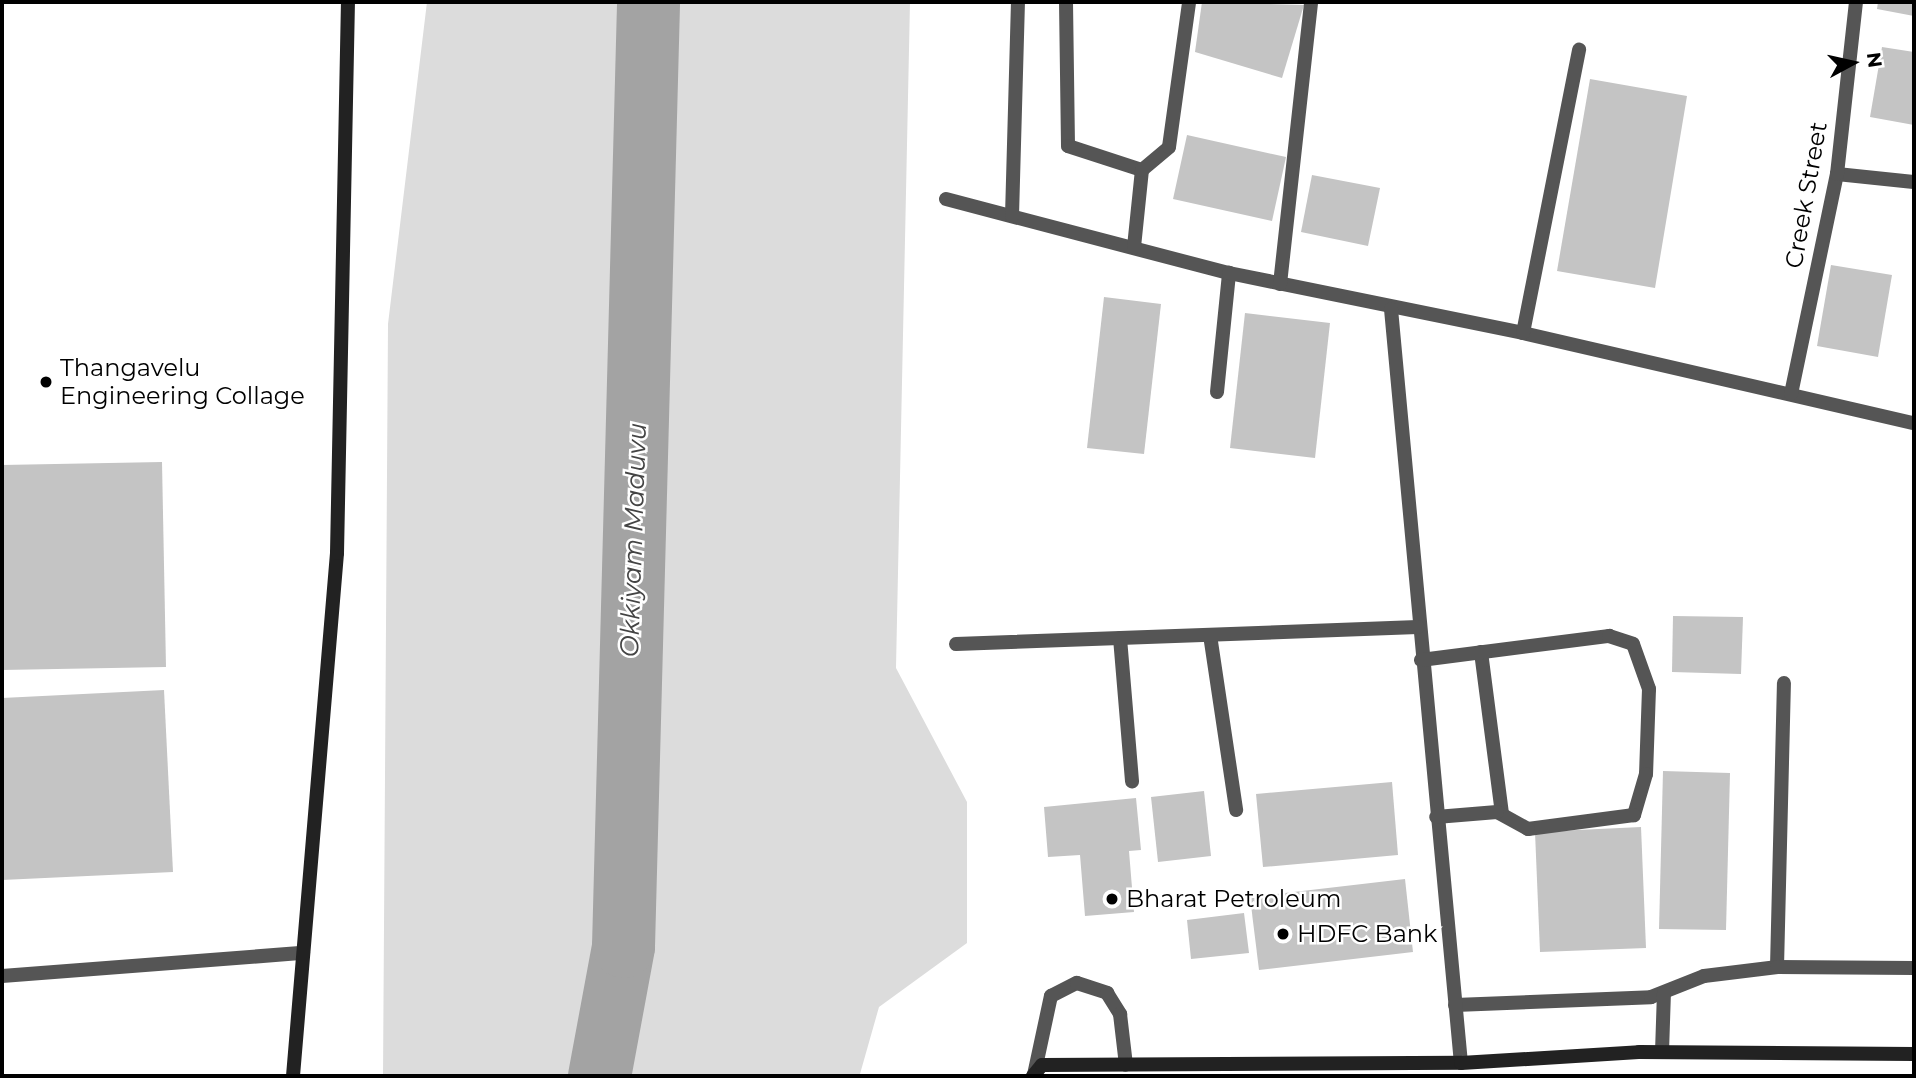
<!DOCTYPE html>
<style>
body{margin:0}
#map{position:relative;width:1916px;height:1078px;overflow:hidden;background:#fff;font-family:Montserrat,sans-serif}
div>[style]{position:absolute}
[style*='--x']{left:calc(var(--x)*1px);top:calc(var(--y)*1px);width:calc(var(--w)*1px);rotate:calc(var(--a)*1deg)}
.green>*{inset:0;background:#dcdcdc}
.river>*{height:63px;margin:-31.5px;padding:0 31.5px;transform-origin:31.5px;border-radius:31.5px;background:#a3a3a3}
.building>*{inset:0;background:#c4c4c4}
.lane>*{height:14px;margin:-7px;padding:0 7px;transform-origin:7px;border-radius:7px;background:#555}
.street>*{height:14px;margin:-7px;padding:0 7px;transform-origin:7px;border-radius:7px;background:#555}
.secondary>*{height:14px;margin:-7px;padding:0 7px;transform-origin:7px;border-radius:7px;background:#222}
.dots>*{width:19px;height:19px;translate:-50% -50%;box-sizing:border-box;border:4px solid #fff;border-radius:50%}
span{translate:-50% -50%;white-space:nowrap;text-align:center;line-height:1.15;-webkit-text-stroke:5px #fff;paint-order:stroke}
.street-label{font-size:24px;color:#000}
.poi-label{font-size:24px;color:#000}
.left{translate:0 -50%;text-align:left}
.water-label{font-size:26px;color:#444;font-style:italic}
.frame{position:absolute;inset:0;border:4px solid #000;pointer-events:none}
.north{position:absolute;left:1818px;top:28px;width:70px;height:70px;-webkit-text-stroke:5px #fff;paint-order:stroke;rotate:82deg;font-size:19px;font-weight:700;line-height:28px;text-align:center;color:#000}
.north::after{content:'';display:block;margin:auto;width:24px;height:32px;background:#000;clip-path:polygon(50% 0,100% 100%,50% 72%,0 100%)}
</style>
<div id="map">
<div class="green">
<i style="clip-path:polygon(427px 2px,910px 2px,896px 668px,967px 802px,967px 943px,879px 1007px,860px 1074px,383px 1076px,388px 324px)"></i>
</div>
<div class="river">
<i style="--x:599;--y:1076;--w:132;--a:-79.5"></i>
<i style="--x:623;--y:946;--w:944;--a:-88.48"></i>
</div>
<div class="building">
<i style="clip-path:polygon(1202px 2px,1304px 5px,1282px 78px,1195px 52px)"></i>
<i style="clip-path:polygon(1878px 2px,1914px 2px,1914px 16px,1877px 9px)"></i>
<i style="clip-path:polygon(1882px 47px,1914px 52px,1914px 125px,1870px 117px)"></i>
<i style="clip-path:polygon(1590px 79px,1687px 96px,1655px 288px,1557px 271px)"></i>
<i style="clip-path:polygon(1187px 135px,1286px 157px,1272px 221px,1173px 199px)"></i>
<i style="clip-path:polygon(1312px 175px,1380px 188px,1368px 246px,1301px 232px)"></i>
<i style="clip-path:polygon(1831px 265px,1892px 275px,1878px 357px,1817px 346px)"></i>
<i style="clip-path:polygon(1104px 297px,1161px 304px,1144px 454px,1087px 448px)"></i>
<i style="clip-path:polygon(1245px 313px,1330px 323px,1315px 458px,1230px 448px)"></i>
<i style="clip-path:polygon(162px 462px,166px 667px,2px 670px,2px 465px)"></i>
<i style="clip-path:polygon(1673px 616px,1743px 617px,1741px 674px,1672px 672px)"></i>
<i style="clip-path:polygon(164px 690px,173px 872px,2px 880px,2px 698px)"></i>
<i style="clip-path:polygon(1663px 771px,1730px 773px,1726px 930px,1659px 929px)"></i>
<i style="clip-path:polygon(1392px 782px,1398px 855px,1263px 867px,1256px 794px)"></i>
<i style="clip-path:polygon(1204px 791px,1211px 856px,1158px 862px,1151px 797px)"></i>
<i style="clip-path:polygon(1136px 798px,1141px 850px,1129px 851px,1134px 912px,1085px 916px,1080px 855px,1048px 857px,1044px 807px)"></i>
<i style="clip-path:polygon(1641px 827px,1646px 948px,1540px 952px,1535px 832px)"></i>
<i style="clip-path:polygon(1405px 879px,1413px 952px,1259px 970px,1250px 897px)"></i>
<i style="clip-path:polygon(1244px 913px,1249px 953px,1191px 959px,1187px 920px)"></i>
</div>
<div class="lane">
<i style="--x:1217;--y:392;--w:120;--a:-84.2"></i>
<i style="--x:1777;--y:967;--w:284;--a:-88.6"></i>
<i style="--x:2;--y:976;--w:302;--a:-4.4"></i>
<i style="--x:1455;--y:1005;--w:196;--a:-2.3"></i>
<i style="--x:1651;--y:997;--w:57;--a:-21.6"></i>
<i style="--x:1704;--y:976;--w:74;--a:-7"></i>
<i style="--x:1777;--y:967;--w:137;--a:0.4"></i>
<i style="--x:1662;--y:1052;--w:59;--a:-88.1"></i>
<i style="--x:1034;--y:1075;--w:81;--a:-77.9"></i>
<i style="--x:1051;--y:996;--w:29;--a:-27"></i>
<i style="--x:1077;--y:983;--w:32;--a:18"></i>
<i style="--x:1107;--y:993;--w:25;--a:58"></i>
<i style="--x:1120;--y:1014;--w:51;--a:83.3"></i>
</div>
<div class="street">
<i style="--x:1066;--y:2;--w:144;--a:89.2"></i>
<i style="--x:1068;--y:146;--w:78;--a:18"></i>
<i style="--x:1837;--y:174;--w:77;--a:5.9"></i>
<i style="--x:946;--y:199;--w:293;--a:14.7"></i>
<i style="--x:1229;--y:273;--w:300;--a:11.5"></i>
<i style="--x:1523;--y:333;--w:401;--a:13"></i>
<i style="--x:1012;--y:216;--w:214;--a:-88.4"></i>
<i style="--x:1134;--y:247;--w:77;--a:-84.1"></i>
<i style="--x:1142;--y:170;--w:35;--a:-40"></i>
<i style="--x:1169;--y:147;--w:146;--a:-82.1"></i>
<i style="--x:1280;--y:284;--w:284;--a:-83.7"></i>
<i style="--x:1391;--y:309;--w:757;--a:84.7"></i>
<i style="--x:1523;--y:333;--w:289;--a:-78.8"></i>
<i style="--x:1791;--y:394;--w:225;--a:-78.2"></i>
<i style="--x:1837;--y:174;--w:173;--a:-83.7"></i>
<i style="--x:1210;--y:635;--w:177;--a:81.5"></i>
<i style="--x:1120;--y:638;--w:144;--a:85.2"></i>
<i style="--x:956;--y:644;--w:462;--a:-2.1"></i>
<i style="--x:1481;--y:652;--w:162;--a:82.6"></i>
<i style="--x:1421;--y:660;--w:190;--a:-7.3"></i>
<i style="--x:1609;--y:636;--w:25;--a:18"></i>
<i style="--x:1633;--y:644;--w:48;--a:70.4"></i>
<i style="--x:1649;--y:689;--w:85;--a:92"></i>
<i style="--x:1646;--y:774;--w:43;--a:106.3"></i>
<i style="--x:1634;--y:815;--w:107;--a:172.5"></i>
<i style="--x:1528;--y:829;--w:35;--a:-151"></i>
<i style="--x:1497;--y:812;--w:61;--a:175.3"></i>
</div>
<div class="secondary">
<i style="--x:293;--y:1076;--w:525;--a:-85.19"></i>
<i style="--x:337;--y:553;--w:551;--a:-88.86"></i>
<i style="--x:1033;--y:1076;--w:14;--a:-51"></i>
<i style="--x:1042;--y:1065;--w:419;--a:-0.3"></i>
<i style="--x:1461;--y:1063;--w:178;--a:-3.5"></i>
<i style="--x:1639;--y:1052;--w:275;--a:0.4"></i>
</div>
<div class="dots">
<i style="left:46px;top:382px;background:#000"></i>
<i style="left:1112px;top:899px;background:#000"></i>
<i style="left:1283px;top:934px;background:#000"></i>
</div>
<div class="street-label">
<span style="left:1806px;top:195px;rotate:-80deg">Creek Street</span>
</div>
<div class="poi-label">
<span class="left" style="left:60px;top:382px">Thangavelu<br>Engineering Collage</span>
<span class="left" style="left:1126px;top:899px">Bharat Petroleum</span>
<span class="left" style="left:1297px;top:934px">HDFC Bank</span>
</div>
<div class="water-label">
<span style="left:634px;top:540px;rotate:-88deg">Okkiyam Maduvu</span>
</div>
<div class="frame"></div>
<div class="north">N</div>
</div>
